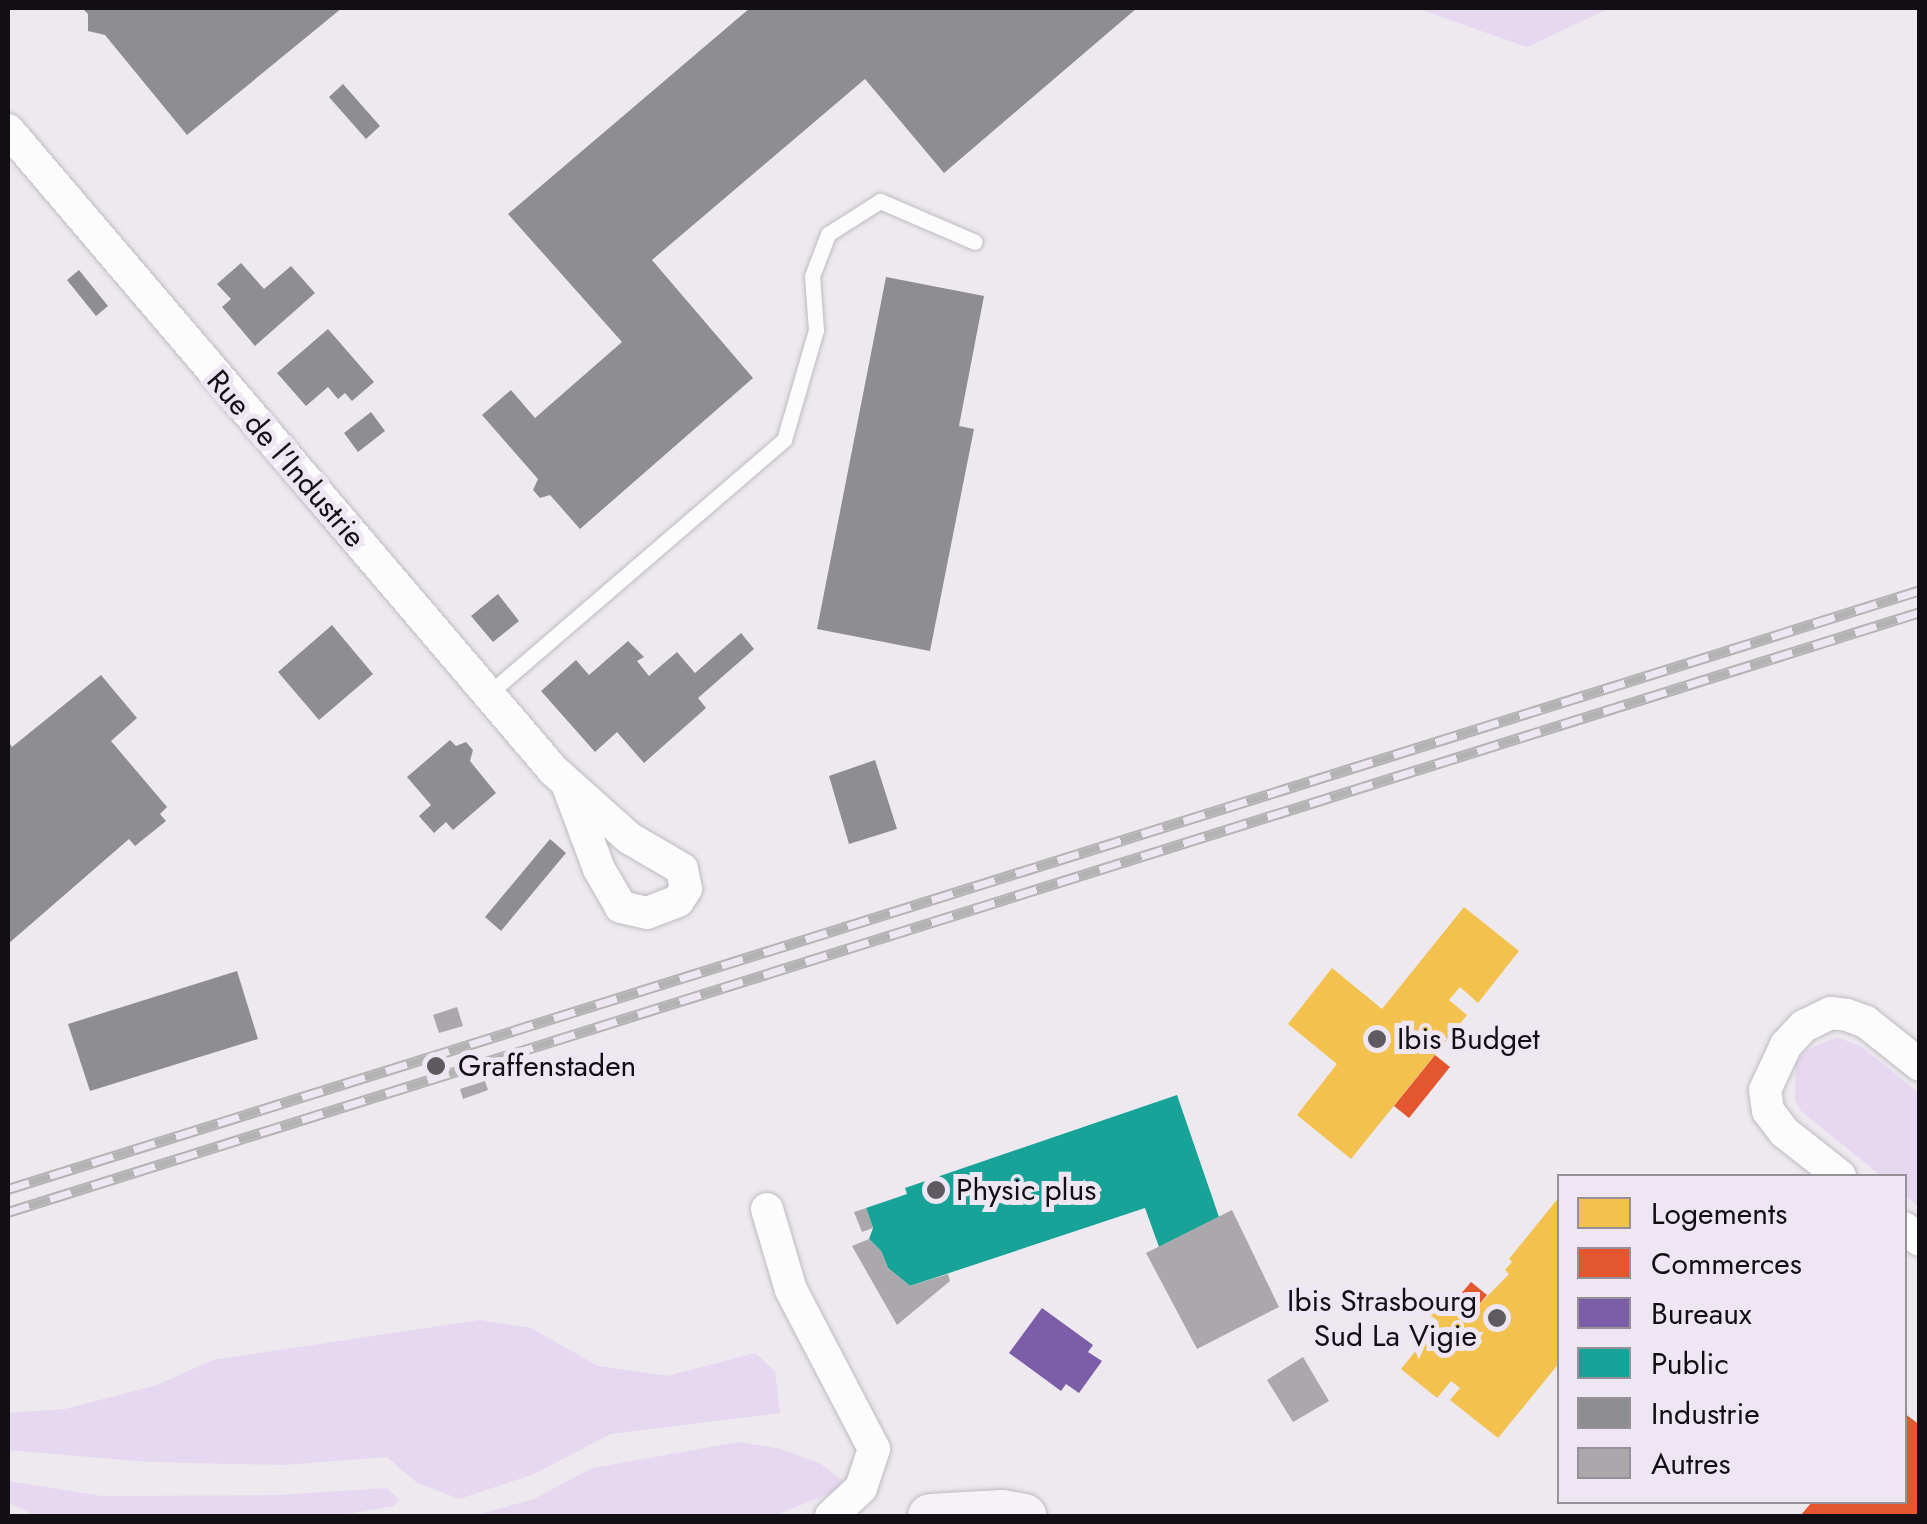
<!DOCTYPE html>
<style>
body{margin:0}
#map{position:relative;width:1927px;height:1524px;overflow:hidden;background:#ede9ef;font-family:Jost,sans-serif}
div>[style]{position:absolute}
[style*='--x']{left:calc(var(--x)*1px);top:calc(var(--y)*1px);width:calc(var(--w)*1px);rotate:calc(var(--a)*1deg)}
.green>*{inset:0;background:#e6d8f0}
.homes>*{inset:0;background:#f2c14e}
.shops>*{inset:0;background:#e4572e}
.offices>*{inset:0;background:#7b5ea7}
.public>*{inset:0;background:#17a398}
.industry>*{inset:0;background:#8d8d92}
.building>*{inset:0;background:#aba8ac}
.roads{filter:drop-shadow(0 0 2px #bebbc0) drop-shadow(0 0 2px #bebbc0)}
.service>*{height:15px;margin:-7.5px;padding:0 7.5px;transform-origin:7.5px;border-radius:7.5px;background:#fcfcfd}
.minor>*{height:32px;margin:-16px;padding:0 16px;transform-origin:16px;border-radius:16px;background:#fcfcfd}
.secondary>*{height:45px;margin:-22.5px;padding:0 22.5px;transform-origin:22.5px;border-radius:22.5px;background:#f6f2f7}
.rail>*{height:11px;margin-top:-5.5px;transform-origin:0;background:repeating-linear-gradient(90deg,#eee6f2 0 22px,#b4b3b4 0 44px);box-sizing:border-box;border-block:2px solid #b4b3b4}
.dots>*{width:28px;height:28px;translate:-50% -50%;box-sizing:border-box;border:5px solid #eee6f2;border-radius:50%}
span{translate:-50% -50%;white-space:nowrap;text-align:center;line-height:1.15;-webkit-text-stroke:10px #eee6f2;paint-order:stroke}
.street-label{font-size:30px;color:#110f13}
.poi-label{font-size:30px;color:#110f13}
.left{translate:0 -50%;text-align:left}
.right{translate:-100% -50%;text-align:right}
.frame{position:absolute;inset:0;border:10px solid #110f13;pointer-events:none}
.legend{position:absolute;left:1557px;top:1174px;width:350px;height:330px;box-sizing:border-box;background:#eee6f2;border:2px solid #969099;margin:0;padding:12px 18px;list-style:none;font-size:30px;color:#110f13}
.legend li{display:flex;align-items:center;gap:20px;height:50px}
.legend b{width:50px;border:2px solid #969099}
</style>
<div id="map">
<div class="green">
<i style="clip-path:polygon(1416px 8px,1610px 8px,1527px 47px)"></i>
<i style="clip-path:polygon(1837px 1037px,1862px 1047px,1919px 1093px,1919px 1208px,1905px 1195px,1904px 1176px,1881px 1176px,1801px 1111px,1795px 1100px,1796px 1064px,1807px 1050px)"></i>
<i style="clip-path:polygon(480px 1320px,531px 1328px,598px 1366px,667px 1376px,755px 1353px,775px 1371px,780px 1413px,611px 1434px,534px 1474px,459px 1499px,416px 1482px,387px 1457px,283px 1465px,149px 1462px,8px 1450px,8px 1413px,65px 1409px,157px 1385px,213px 1360px)"></i>
<i style="clip-path:polygon(739px 1442px,781px 1449px,821px 1464px,849px 1486px,773px 1516px,474px 1516px,534px 1499px,592px 1468px)"></i>
<i style="clip-path:polygon(8px 1481px,102px 1496px,279px 1495px,387px 1488px,399px 1499px,394px 1506px,335px 1516px,36px 1516px,8px 1502px)"></i>
</div>
<div class="homes">
<i style="clip-path:polygon(1464px 907px,1519px 951px,1478px 1003px,1460px 987px,1449px 1000px,1467px 1015px,1351px 1159px,1297px 1115px,1337px 1064px,1288px 1024px,1332px 968px,1382px 1009px)"></i>
<i style="clip-path:polygon(1560px 1196px,1560px 1362px,1498px 1438px,1450px 1400px,1460px 1388px,1451px 1381px,1437px 1398px,1401px 1369px,1439px 1322px,1429px 1314px,1437px 1305px,1447px 1313px,1460px 1295px,1476px 1308px,1509px 1274px,1505px 1270px,1512px 1262px,1509px 1259px)"></i>
</div>
<div class="shops">
<i style="clip-path:polygon(1435px 1055px,1450px 1067px,1409px 1118px,1394px 1106px)"></i>
<i style="clip-path:polygon(1471px 1282px,1487px 1295px,1476px 1308px,1460px 1295px)"></i>
<i style="clip-path:polygon(1904px 1413px,1920px 1425px,1920px 1516px,1800px 1516px,1812px 1502px,1904px 1502px)"></i>
</div>
<div class="offices">
<i style="clip-path:polygon(1042px 1308px,1093px 1345px,1088px 1352px,1102px 1361px,1079px 1393px,1066px 1384px,1061px 1391px,1009px 1353px)"></i>
</div>
<div class="public">
<i style="clip-path:polygon(1177px 1095px,1219px 1217px,1159px 1247px,1145px 1208px,910px 1286px,888px 1268px,881px 1251px,869px 1239px,873px 1228px,866px 1208px,907px 1194px,905px 1188px)"></i>
</div>
<div class="industry">
<i style="clip-path:polygon(82px 8px,342px 8px,187px 135px,105px 35px,88px 31px,88px 14px)"></i>
<i style="clip-path:polygon(750px 8px,1137px 8px,944px 173px,865px 79px,652px 260px,753px 378px,580px 529px,550px 495px,540px 498px,533px 490px,538px 479px,482px 415px,511px 390px,535px 418px,622px 342px,508px 214px)"></i>
<i style="clip-path:polygon(343px 84px,380px 126px,366px 139px,329px 97px)"></i>
<i style="clip-path:polygon(241px 263px,264px 289px,291px 266px,315px 293px,255px 346px,222px 307px,231px 299px,217px 284px)"></i>
<i style="clip-path:polygon(79px 270px,108px 306px,96px 316px,67px 280px)"></i>
<i style="clip-path:polygon(886px 277px,984px 296px,959px 426px,974px 429px,930px 651px,817px 629px)"></i>
<i style="clip-path:polygon(328px 329px,374px 382px,352px 401px,345px 393px,338px 399px,328px 387px,306px 406px,277px 373px)"></i>
<i style="clip-path:polygon(371px 412px,385px 431px,358px 452px,344px 433px)"></i>
<i style="clip-path:polygon(498px 594px,519px 621px,493px 642px,471px 616px)"></i>
<i style="clip-path:polygon(332px 625px,373px 674px,319px 720px,278px 672px)"></i>
<i style="clip-path:polygon(741px 633px,754px 649px,698px 698px,706px 708px,644px 763px,617px 732px,595px 752px,541px 691px,576px 660px,589px 675px,628px 641px,644px 657px,637px 661px,649px 676px,677px 652px,695px 673px)"></i>
<i style="clip-path:polygon(101px 675px,137px 718px,111px 741px,167px 807px,160px 814px,166px 821px,135px 846px,129px 839px,8px 944px,8px 741px,12px 747px)"></i>
<i style="clip-path:polygon(450px 740px,456px 746px,466px 742px,473px 750px,470px 761px,496px 793px,453px 830px,446px 822px,434px 833px,419px 816px,431px 805px,407px 777px)"></i>
<i style="clip-path:polygon(875px 760px,897px 829px,849px 844px,829px 776px)"></i>
<i style="clip-path:polygon(550px 839px,566px 853px,501px 931px,485px 917px)"></i>
<i style="clip-path:polygon(237px 971px,258px 1039px,90px 1091px,68px 1024px)"></i>
</div>
<div class="building">
<i style="clip-path:polygon(457px 1007px,463px 1026px,439px 1033px,433px 1015px)"></i>
<i style="clip-path:polygon(485px 1081px,488px 1090px,463px 1099px,460px 1089px)"></i>
<i style="clip-path:polygon(866px 1208px,873px 1228px,862px 1232px,854px 1212px)"></i>
<i style="clip-path:polygon(1232px 1210px,1279px 1307px,1197px 1349px,1146px 1253px)"></i>
<i style="clip-path:polygon(869px 1239px,881px 1251px,888px 1268px,910px 1286px,948px 1274px,950px 1281px,897px 1325px,852px 1246px)"></i>
<i style="clip-path:polygon(1303px 1357px,1329px 1401px,1293px 1422px,1267px 1380px)"></i>
</div>
<div class="roads">
<div class="service">
<i style="--x:486;--y:696;--w:393;--a:-40.7"></i>
<i style="--x:784;--y:440;--w:115;--a:-73.8"></i>
<i style="--x:816;--y:330;--w:54;--a:-94.2"></i>
<i style="--x:812;--y:276;--w:45;--a:-69.1"></i>
<i style="--x:828;--y:234;--w:62;--a:-32.4"></i>
<i style="--x:880;--y:201;--w:103;--a:23.3"></i>
</div>
<div class="minor">
<i style="--x:8;--y:130;--w:841;--a:49.58"></i>
<i style="--x:553;--y:770;--w:102;--a:41.8"></i>
<i style="--x:629;--y:838;--w:61;--a:30.3"></i>
<i style="--x:682;--y:869;--w:20;--a:79"></i>
<i style="--x:686;--y:889;--w:14;--a:124"></i>
<i style="--x:678;--y:901;--w:33;--a:159"></i>
<i style="--x:647;--y:913;--w:27;--a:-167"></i>
<i style="--x:621;--y:907;--w:44;--a:-120.1"></i>
<i style="--x:599;--y:869;--w:89;--a:-110.5"></i>
<i style="--x:1840;--y:1176;--w:71;--a:-141.8"></i>
<i style="--x:1784;--y:1132;--w:26;--a:-127"></i>
<i style="--x:1768;--y:1111;--w:21;--a:-98"></i>
<i style="--x:1765;--y:1090;--w:50;--a:-65"></i>
<i style="--x:1786;--y:1045;--w:26;--a:-47"></i>
<i style="--x:1804;--y:1026;--w:30;--a:-26"></i>
<i style="--x:1831;--y:1013;--w:16;--a:7"></i>
<i style="--x:1847;--y:1015;--w:20;--a:20"></i>
<i style="--x:1866;--y:1022;--w:69;--a:38.5"></i>
<i style="--x:767;--y:1209;--w:84;--a:73.5"></i>
<i style="--x:791;--y:1290;--w:179;--a:62.4"></i>
<i style="--x:874;--y:1449;--w:41;--a:108.4"></i>
<i style="--x:861;--y:1488;--w:41;--a:137"></i>
<i style="--x:1904;--y:1228;--w:20;--a:37"></i>
</div>
<div class="secondary">
<i style="--x:930;--y:1516;--w:71;--a:-3.2"></i>
<i style="--x:1001;--y:1512;--w:23;--a:10"></i>
</div>
</div>
<div class="rail">
<i style="--x:8;--y:1189;--w:2004;--a:-17.39"></i>
<i style="--x:8;--y:1212;--w:2004;--a:-17.42"></i>
</div>
<div class="dots">
<i style="left:1377px;top:1039px;background:#5e5b60"></i>
<i style="left:436px;top:1066px;background:#5e5b60"></i>
<i style="left:936px;top:1190px;background:#5e5b60"></i>
<i style="left:1497px;top:1318px;background:#5e5b60"></i>
</div>
<div class="street-label">
<span style="left:286px;top:459px;rotate:49deg">Rue de l'Industrie</span>
</div>
<div class="poi-label">
<span class="left" style="left:1397px;top:1039px">Ibis Budget</span>
<span class="left" style="left:458px;top:1066px">Graffenstaden</span>
<span class="left" style="left:956px;top:1190px">Physic plus</span>
<span class="right" style="left:1477px;top:1318px">Ibis Strasbourg<br>Sud La Vigie</span>
</div>
<div class="frame"></div>
<ul class="legend">
<li><b style="height:28px;background:#f2c14e"></b>Logements</li>
<li><b style="height:28px;background:#e4572e"></b>Commerces</li>
<li><b style="height:28px;background:#7b5ea7"></b>Bureaux</li>
<li><b style="height:28px;background:#17a398"></b>Public</li>
<li><b style="height:28px;background:#8d8d92"></b>Industrie</li>
<li><b style="height:28px;background:#aba8ac"></b>Autres</li>
</ul>
</div>
